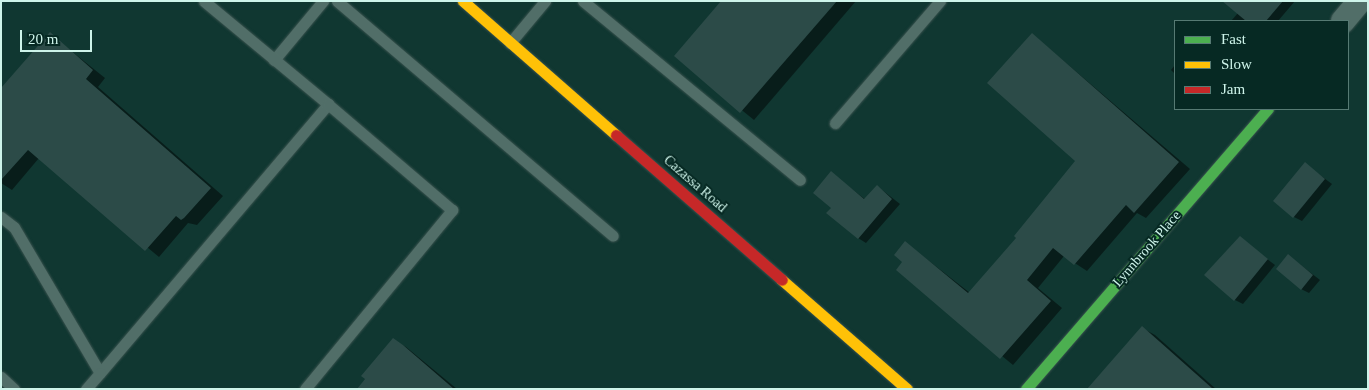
<!DOCTYPE html>
<style>
body{margin:0}
#map{position:relative;width:1369px;height:390px;overflow:hidden;background:#103731;font-family:"Times New Roman",serif}
div>[style]{position:absolute}
[style*='--x']{left:calc(var(--x)*1px);top:calc(var(--y)*1px);width:calc(var(--w)*1px);rotate:calc(var(--a)*1deg)}
.shadow>*{inset:0;background:#0007}
.building>*{inset:0;background:#2c4b48}
.roads{filter:drop-shadow(0 0 1px #39524e) drop-shadow(0 0 1px #39524e)}
.lane>*{height:11px;margin:-5.5px;padding:0 5.5px;transform-origin:5.5px;border-radius:5.5px;background:#516e68}
.street>*{height:24px;margin:-12px;padding:0 12px;transform-origin:12px;border-radius:12px;background:#516e68}
.fast>*{height:11px;margin:-5.5px;padding:0 5.5px;transform-origin:5.5px;border-radius:5.5px;background:#4caf50}
.slow>*{height:11px;margin:-5.5px;padding:0 5.5px;transform-origin:5.5px;border-radius:5.5px;background:#ffc107}
.jam>*{height:11px;margin:-5.5px;padding:0 5.5px;transform-origin:5.5px;border-radius:5.5px;background:#c62828}
span{translate:-50% -50%;white-space:nowrap;text-align:center;line-height:1.15;-webkit-text-stroke:4px #062923;paint-order:stroke}
.street-label{font-size:14px;color:#cef4ea}
.frame{position:absolute;inset:0;border:2px solid #cef4ea;pointer-events:none}
.legend{position:absolute;left:1174px;top:20px;width:175px;height:90px;box-sizing:border-box;background:#062923;border:1px solid #567a73;margin:0;padding:6px 9px;list-style:none;font-size:15px;color:#cef4ea}
.legend li{display:flex;align-items:center;gap:10px;height:25px}
.legend b{width:25px;border:1px solid #567a73}
.scale{position:absolute;left:20px;top:30px;width:72px;height:22px;box-sizing:border-box;border:2px solid #cef4ea;border-top:0;padding-left:6px;font-size:15px;line-height:18px;white-space:nowrap;color:#cef4ea;-webkit-text-stroke:4px #062923;paint-order:stroke}
</style>
<div id="map">
<div class="shadow">
<i style="clip-path:polygon(723px 1px,856px 1px,754px 120px,675px 56px)"></i>
<i style="clip-path:polygon(1235px 1px,1295px 1px,1278px 21px,1231px 21px,1238px 13px)"></i>
<i style="clip-path:polygon(50px 34px,105px 78px,98px 87px,223px 196px,197px 225px,188px 223px,159px 257px,39px 158px,12px 190px,1px 183px,1px 89px)"></i>
<i style="clip-path:polygon(1032px 34px,1190px 169px,1146px 218px,1137px 213px,1087px 271px,1064px 256px,1038px 288px,1062px 308px,1013px 365px,897px 270px,904px 262px,906px 243px,970px 293px,1018px 238px,1077px 161px)"></i>
<i style="clip-path:polygon(1175px 65px,1175px 74px,1171px 70px)"></i>
<i style="clip-path:polygon(1305px 164px,1332px 184px,1302px 221px,1294px 217px)"></i>
<i style="clip-path:polygon(831px 173px,866px 200px,877px 186px,900px 204px,866px 243px,858px 238px,833px 208px)"></i>
<i style="clip-path:polygon(1240px 238px,1275px 265px,1243px 304px,1235px 300px)"></i>
<i style="clip-path:polygon(1289px 256px,1320px 280px,1309px 293px,1301px 289px)"></i>
<i style="clip-path:polygon(1142px 328px,1155px 335px,1216px 389px,1089px 389px)"></i>
<i style="clip-path:polygon(394px 340px,406px 347px,457px 389px,358px 389px)"></i>
</div>
<div class="building">
<i style="clip-path:polygon(721px 1px,837px 1px,740px 113px,674px 56px)"></i>
<i style="clip-path:polygon(1222px 1px,1283px 1px,1266px 21px,1246px 21px)"></i>
<i style="clip-path:polygon(50px 32px,93px 70px,86px 79px,211px 188px,184px 218px,181px 220px,176px 216px,145px 251px,28px 150px,1px 180px,1px 88px)"></i>
<i style="clip-path:polygon(1032px 33px,1179px 162px,1134px 213px,1126px 205px,1074px 265px,1053px 248px,1027px 280px,1051px 301px,1000px 359px,896px 270px,902px 262px,894px 255px,905px 241px,968px 293px,1016px 238px,1014px 236px,1075px 161px,987px 83px)"></i>
<i style="clip-path:polygon(1305px 162px,1325px 179px,1293px 218px,1273px 201px)"></i>
<i style="clip-path:polygon(831px 171px,864px 199px,877px 185px,892px 199px,858px 239px,826px 213px,831px 208px,813px 193px)"></i>
<i style="clip-path:polygon(1240px 236px,1268px 259px,1234px 301px,1204px 275px)"></i>
<i style="clip-path:polygon(1288px 254px,1313px 275px,1301px 290px,1276px 269px)"></i>
<i style="clip-path:polygon(1142px 326px,1213px 389px,1087px 389px)"></i>
<i style="clip-path:polygon(393px 338px,403px 345px,454px 389px,357px 389px,365px 379px,361px 376px)"></i>
</div>
<div class="roads">
<div class="lane">
<i style="--x:337;--y:1;--w:362;--a:40.4"></i>
<i style="--x:583;--y:1;--w:281;--a:39.5"></i>
<i style="--x:510;--y:43;--w:55;--a:-50.2"></i>
<i style="--x:274;--y:60;--w:77;--a:-50.3"></i>
<i style="--x:835;--y:123;--w:161;--a:-49.3"></i>
<i style="--x:1;--y:217;--w:16;--a:38"></i>
<i style="--x:14;--y:227;--w:169;--a:59.5"></i>
<i style="--x:100;--y:373;--w:353;--a:-49.7"></i>
<i style="--x:328;--y:104;--w:161;--a:-140.3"></i>
<i style="--x:1;--y:377;--w:18;--a:43"></i>
<i style="--x:86;--y:389;--w:21;--a:-49"></i>
<i style="--x:305;--y:389;--w:232;--a:-50.6"></i>
<i style="--x:452;--y:210;--w:163;--a:-139.5"></i>
</div>
<div class="street">
<i style="--x:1343;--y:21;--w:26;--a:-50"></i>
</div>
<div class="fast">
<i style="--x:1026;--y:389;--w:370;--a:-49.2"></i>
</div>
<div class="slow">
<i style="--x:463;--y:1;--w:203;--a:41.2"></i>
<i style="--x:782;--y:280;--w:166;--a:41.1"></i>
</div>
<div class="jam">
<i style="--x:616;--y:135;--w:220;--a:41.1"></i>
</div>
</div>
<div class="street-label">
<span style="left:695px;top:184px;rotate:41deg">Cazassa Road</span>
<span style="left:1147px;top:249px;rotate:-49deg">Lynnbrook Place</span>
</div>
<div class="frame"></div>
<ul class="legend">
<li><b style="height:6px;background:#4caf50"></b>Fast</li>
<li><b style="height:6px;background:#ffc107"></b>Slow</li>
<li><b style="height:6px;background:#c62828"></b>Jam</li>
</ul>
<div class="scale">20 m</div>
</div>
